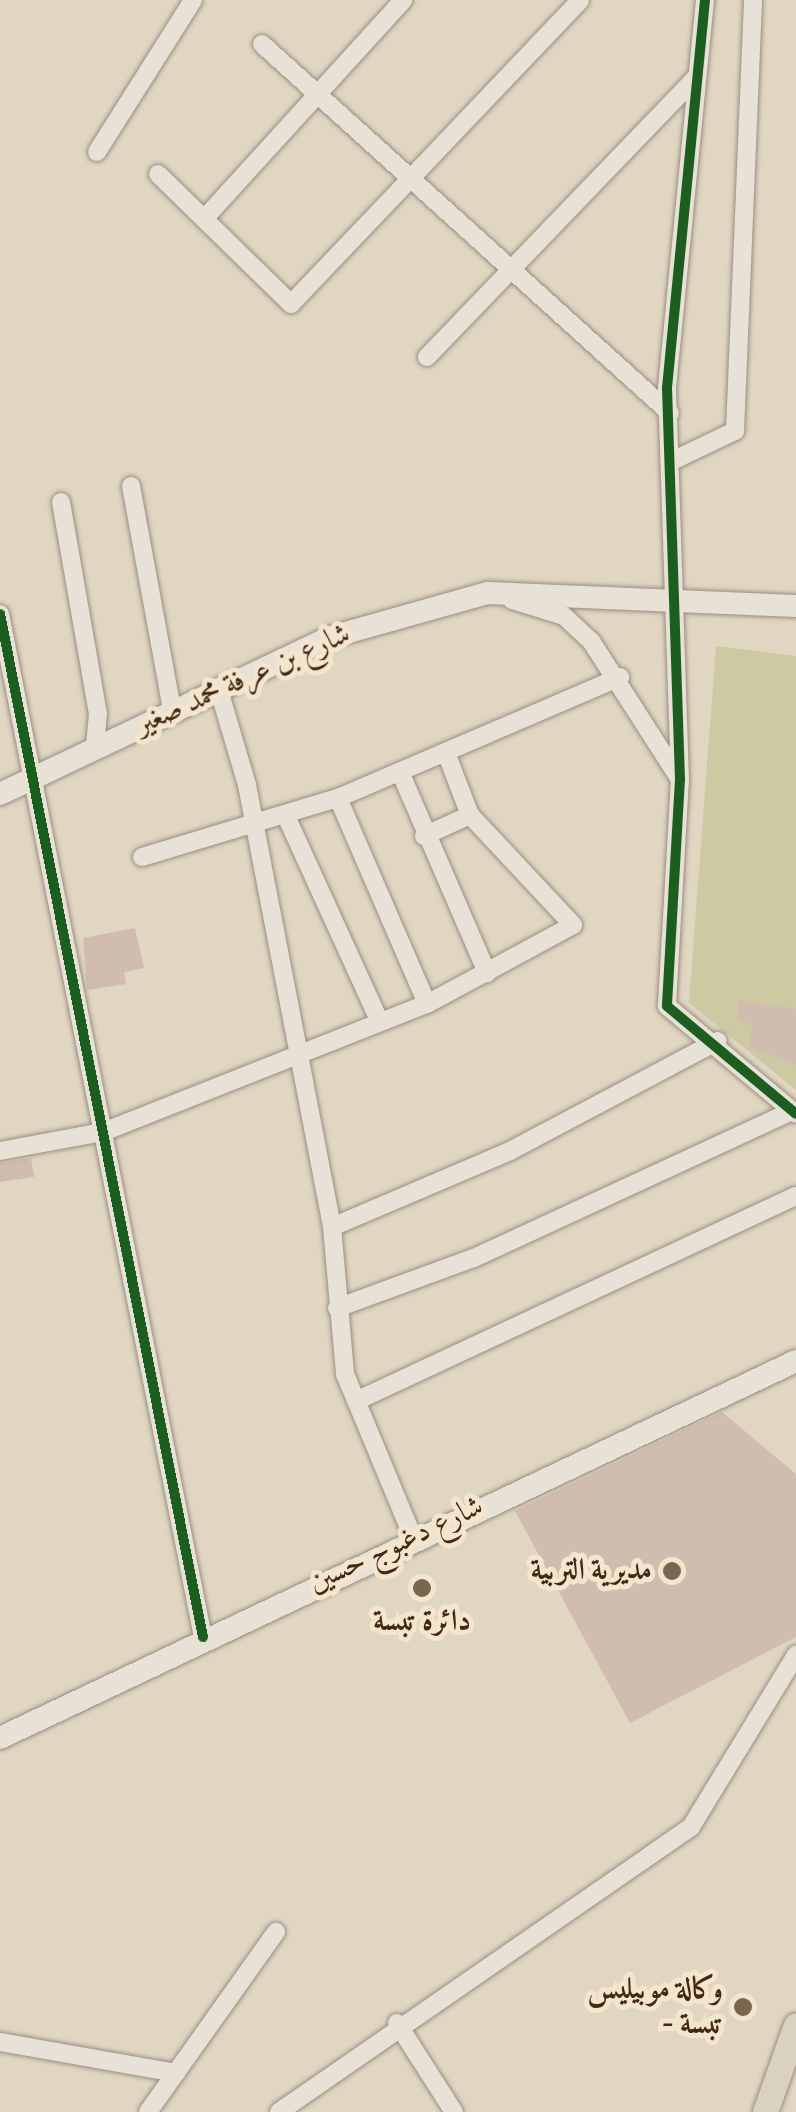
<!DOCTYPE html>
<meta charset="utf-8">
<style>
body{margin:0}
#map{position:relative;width:796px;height:2112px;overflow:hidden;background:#e1d6c1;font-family:Vollkorn,Amiri,serif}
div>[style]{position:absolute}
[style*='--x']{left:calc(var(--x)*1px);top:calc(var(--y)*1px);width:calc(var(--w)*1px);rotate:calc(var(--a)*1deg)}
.green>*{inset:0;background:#cdc9a3}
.building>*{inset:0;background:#d0bdb0}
.roads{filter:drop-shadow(0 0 2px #988f81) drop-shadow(0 0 2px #988f81)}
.street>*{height:18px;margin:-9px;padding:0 9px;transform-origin:9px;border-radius:9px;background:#e7e1d6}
.secondary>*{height:22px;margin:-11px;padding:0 11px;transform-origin:11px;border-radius:11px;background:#e7e1d6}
.primary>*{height:25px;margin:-12.5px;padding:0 12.5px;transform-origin:12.5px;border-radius:12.5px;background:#dad1c2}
.cycleway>*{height:10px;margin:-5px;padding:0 5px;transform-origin:5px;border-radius:5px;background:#1b5e20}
.dots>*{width:28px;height:28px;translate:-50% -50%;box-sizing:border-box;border:5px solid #f4e6ce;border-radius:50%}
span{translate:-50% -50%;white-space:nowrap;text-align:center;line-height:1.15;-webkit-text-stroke:10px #f4e6ce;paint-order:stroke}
.street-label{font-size:30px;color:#432913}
.poi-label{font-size:30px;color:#432913;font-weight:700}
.right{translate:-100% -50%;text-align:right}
</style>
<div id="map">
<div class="green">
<i style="clip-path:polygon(716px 646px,796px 656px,796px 1090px,689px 1003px)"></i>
</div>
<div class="building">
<i style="clip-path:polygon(135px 928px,144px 968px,124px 972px,126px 984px,87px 990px,83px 938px)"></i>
<i style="clip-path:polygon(739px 1001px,796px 1009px,796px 1065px,749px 1047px,752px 1024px,737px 1020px)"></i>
<i style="clip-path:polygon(31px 1158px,34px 1177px,0 1182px,0 1163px)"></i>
<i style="clip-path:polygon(722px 1412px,796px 1474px,796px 1637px,630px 1723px,515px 1511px)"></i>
</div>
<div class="roads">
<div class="street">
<i style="--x:705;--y:0;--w:390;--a:95.6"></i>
<i style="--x:667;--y:388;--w:391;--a:88.1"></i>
<i style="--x:680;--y:779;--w:227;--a:93.3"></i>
<i style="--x:667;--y:1006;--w:168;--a:39.9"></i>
<i style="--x:262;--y:44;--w:550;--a:42.13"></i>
<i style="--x:97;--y:152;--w:180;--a:-57.7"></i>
<i style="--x:158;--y:174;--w:186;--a:44.3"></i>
<i style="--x:291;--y:304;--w:419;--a:-46.4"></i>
<i style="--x:204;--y:219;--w:296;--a:-47.7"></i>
<i style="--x:427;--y:357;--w:390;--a:-46.1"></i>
<i style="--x:672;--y:461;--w:70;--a:-25.5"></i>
<i style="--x:735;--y:431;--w:431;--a:-87.6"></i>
<i style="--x:131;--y:486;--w:227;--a:79.6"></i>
<i style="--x:61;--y:502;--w:214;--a:80.1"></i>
<i style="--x:98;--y:713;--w:34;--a:95"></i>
<i style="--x:512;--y:600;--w:54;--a:17.1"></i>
<i style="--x:564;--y:616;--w:37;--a:43"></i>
<i style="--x:591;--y:641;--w:163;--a:57.3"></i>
<i style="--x:0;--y:614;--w:1043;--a:78.78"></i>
<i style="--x:218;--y:687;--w:102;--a:73.5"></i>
<i style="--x:247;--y:785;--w:450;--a:79.1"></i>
<i style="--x:332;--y:1227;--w:148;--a:84.9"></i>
<i style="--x:345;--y:1374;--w:174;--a:67.4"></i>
<i style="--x:401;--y:774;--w:217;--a:66.6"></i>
<i style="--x:338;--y:798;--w:224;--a:66.6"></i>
<i style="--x:286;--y:816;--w:222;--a:65.5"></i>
<i style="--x:424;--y:836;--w:51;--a:-24.5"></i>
<i style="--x:470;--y:815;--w:64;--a:-111"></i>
<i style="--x:142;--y:857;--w:205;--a:-16.8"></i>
<i style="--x:338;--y:798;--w:307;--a:-23.2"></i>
<i style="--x:0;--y:1151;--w:105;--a:-10.5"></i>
<i style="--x:103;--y:1132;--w:348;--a:-21.6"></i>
<i style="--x:427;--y:1004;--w:166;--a:-28.4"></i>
<i style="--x:573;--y:925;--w:151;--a:-133.1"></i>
<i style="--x:332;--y:1227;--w:194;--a:-23.1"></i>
<i style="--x:510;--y:1151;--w:235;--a:-27.9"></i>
<i style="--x:337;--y:1308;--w:146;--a:-20.1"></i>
<i style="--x:474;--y:1258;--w:350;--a:-24.8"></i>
<i style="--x:356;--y:1401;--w:485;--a:-25"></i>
<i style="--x:397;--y:2023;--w:106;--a:57.4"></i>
<i style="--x:0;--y:2042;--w:179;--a:10"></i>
<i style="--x:148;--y:2112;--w:221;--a:-54.6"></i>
<i style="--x:279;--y:2112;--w:501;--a:-34.67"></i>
<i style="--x:691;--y:1827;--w:202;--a:-58.6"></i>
</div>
<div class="secondary">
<i style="--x:0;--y:794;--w:366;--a:-25.4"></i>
<i style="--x:331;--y:637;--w:163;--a:-15.7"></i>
<i style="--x:488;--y:593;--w:308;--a:2.4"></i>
<i style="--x:0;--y:1738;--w:881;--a:-25.34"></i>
</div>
<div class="primary">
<i style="--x:765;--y:2112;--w:92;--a:-70.4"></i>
</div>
</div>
<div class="cycleway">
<i style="--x:705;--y:0;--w:390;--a:95.6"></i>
<i style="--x:667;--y:388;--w:391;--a:88.1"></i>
<i style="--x:680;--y:779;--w:227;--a:93.3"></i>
<i style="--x:667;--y:1006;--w:168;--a:39.9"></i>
<i style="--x:0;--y:614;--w:1043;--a:78.78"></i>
</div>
<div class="dots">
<i style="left:672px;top:1571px;background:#7a6650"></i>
<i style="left:422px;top:1588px;background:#7a6650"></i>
<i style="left:743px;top:2007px;background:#7a6650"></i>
</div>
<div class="street-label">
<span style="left:243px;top:680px;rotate:-24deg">شارع بن عرفة محمد صغير</span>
<span style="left:396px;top:1545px;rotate:-25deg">شارع دغبوج حسين</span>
</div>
<div class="poi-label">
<span class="right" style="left:652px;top:1571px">مديرية التربية</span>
<span style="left:422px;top:1622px">دائرة تبسة</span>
<span class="right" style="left:723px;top:2007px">وكالة موبيليس<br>- تبسة</span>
</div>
</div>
